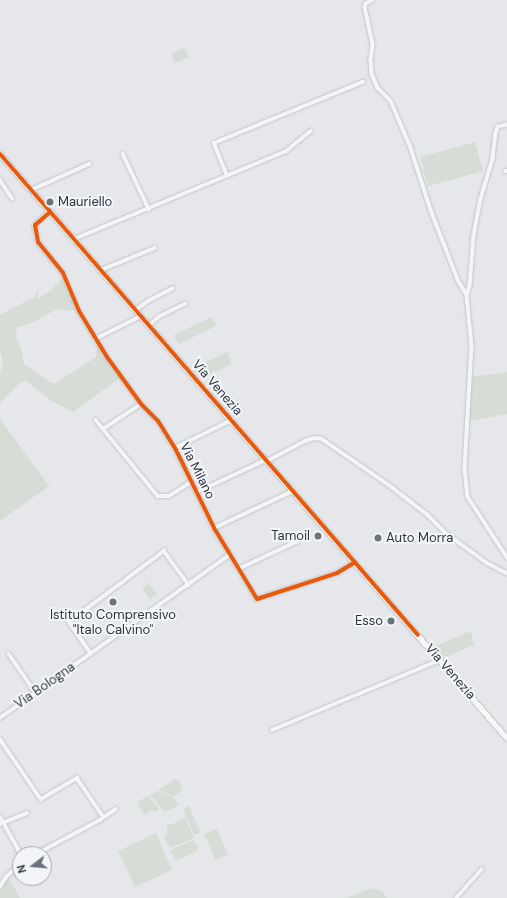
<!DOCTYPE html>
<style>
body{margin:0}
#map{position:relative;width:507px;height:898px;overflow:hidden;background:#e5e7ea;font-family:"DM Sans",sans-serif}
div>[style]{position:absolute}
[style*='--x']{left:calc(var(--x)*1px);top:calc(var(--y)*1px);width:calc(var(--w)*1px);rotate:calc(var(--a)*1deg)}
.green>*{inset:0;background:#d6ddd6}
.roads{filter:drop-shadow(0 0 1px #c3c5c8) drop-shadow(0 0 1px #c3c5c8)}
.street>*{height:3.5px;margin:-1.75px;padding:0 1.75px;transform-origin:1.75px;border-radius:1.75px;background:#f4f5f6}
.secondary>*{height:4.5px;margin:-2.25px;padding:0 2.25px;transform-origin:2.25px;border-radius:2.25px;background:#f7f7f8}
.cycleway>*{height:4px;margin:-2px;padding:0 2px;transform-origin:2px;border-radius:2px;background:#e8590c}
.dots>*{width:11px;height:11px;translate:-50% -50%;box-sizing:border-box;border:2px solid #f3f5f8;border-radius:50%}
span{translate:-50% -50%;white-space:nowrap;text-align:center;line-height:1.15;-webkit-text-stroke:4px #f3f5f8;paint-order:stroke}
.poi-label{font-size:13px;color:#2c3542}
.left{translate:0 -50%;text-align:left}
.right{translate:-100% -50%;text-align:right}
.street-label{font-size:13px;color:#2c3542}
.north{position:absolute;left:12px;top:846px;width:40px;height:40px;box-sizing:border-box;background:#f3f5f8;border:1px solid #a3a8af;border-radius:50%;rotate:254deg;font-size:11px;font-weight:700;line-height:16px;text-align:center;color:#2c3542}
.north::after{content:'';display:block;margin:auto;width:14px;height:18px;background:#6d737d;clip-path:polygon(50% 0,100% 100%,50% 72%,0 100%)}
</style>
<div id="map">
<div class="green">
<i style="clip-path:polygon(185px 48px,189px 57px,175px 63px,172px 53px)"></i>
<i style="clip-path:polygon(475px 142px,483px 171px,428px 186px,420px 157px)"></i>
<i style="clip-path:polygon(64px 276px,77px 309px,68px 311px,59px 308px,30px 324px,17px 327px,16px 338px,21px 349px,24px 364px,52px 383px,56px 383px,96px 357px,97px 345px,120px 378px,73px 412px,50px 400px,25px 380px,19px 384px,0 403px,0 375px,3px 361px,0 350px,0 315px,34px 297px,39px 289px,37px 299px,51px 290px)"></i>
<i style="clip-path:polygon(211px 317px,216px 326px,179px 344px,174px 335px)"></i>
<i style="clip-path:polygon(227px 352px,232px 364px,206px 377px,201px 379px,192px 369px)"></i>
<i style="clip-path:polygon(507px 372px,507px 414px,469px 421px,471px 377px)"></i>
<i style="clip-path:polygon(0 419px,49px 486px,0 521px)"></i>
<i style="clip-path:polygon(149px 583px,157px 594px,150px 599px,142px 589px)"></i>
<i style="clip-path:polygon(471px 631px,474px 645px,443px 658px,433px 647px)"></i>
<i style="clip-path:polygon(175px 779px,179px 781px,183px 790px,174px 796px,158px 790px)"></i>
<i style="clip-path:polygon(157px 791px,172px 796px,179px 805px,165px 812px,150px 795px)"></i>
<i style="clip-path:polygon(148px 796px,159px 808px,157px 812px,152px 810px,144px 815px,137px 802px)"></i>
<i style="clip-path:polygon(189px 806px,200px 832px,194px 835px,183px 809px)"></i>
<i style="clip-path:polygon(185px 817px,194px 838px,170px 848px,164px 836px,167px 835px,167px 825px,170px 824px,171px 825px)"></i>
<i style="clip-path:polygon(217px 829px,228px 855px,215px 860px,204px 834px)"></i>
<i style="clip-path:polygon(156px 833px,172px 870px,135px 887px,118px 851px)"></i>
<i style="clip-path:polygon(193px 840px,198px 847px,197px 851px,176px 861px,170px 850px)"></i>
<i style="clip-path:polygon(8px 876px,17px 893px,20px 898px,0 898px,0 889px)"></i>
<i style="clip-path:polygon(373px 888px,382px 891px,387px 898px,346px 898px)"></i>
</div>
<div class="roads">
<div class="street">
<i style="--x:373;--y:0;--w:8;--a:150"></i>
<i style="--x:366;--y:4;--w:3;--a:108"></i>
<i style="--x:365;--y:7;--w:39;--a:78"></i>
<i style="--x:373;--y:45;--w:15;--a:98"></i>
<i style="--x:371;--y:60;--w:14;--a:86"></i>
<i style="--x:372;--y:74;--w:15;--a:67"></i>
<i style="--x:378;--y:88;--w:18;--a:45"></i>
<i style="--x:391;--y:101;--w:51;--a:66.9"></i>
<i style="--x:411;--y:148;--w:68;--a:72.1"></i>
<i style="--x:432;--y:213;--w:74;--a:68.6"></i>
<i style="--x:459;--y:282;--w:15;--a:58"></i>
<i style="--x:507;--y:125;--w:9;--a:167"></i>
<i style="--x:498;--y:127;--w:6;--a:108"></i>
<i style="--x:496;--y:133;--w:26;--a:97"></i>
<i style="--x:493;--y:159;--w:42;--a:106.7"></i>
<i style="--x:481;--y:199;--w:37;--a:101"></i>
<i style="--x:474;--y:235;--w:51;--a:94.5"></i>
<i style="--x:470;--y:286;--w:9;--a:108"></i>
<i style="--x:467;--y:295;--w:51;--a:84.4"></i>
<i style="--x:472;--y:346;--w:123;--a:93.3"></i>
<i style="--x:465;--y:469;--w:28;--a:84"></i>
<i style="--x:468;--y:497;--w:72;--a:57"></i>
<i style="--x:123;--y:154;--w:61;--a:64.7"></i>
<i style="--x:505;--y:171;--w:2;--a:0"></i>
<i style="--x:227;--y:176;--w:35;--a:-112"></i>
<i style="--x:214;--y:143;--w:161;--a:-22.3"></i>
<i style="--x:0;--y:180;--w:22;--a:56"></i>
<i style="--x:31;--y:190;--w:64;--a:-24.1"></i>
<i style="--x:50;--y:212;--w:20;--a:139"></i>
<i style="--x:35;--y:225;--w:17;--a:80"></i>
<i style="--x:38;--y:242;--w:40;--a:51"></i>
<i style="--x:63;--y:273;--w:41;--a:67.2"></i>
<i style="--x:79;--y:311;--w:54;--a:58.7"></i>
<i style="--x:107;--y:357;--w:58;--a:54.1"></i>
<i style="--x:141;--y:404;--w:24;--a:45"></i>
<i style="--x:158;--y:421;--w:32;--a:58"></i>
<i style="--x:175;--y:448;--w:89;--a:64"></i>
<i style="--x:214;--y:528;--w:83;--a:58.8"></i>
<i style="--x:257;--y:599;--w:84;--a:-18"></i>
<i style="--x:337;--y:573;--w:21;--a:-31"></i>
<i style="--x:74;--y:239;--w:230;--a:-22.5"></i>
<i style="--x:286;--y:151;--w:32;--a:-39"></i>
<i style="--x:101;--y:270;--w:58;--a:-22.2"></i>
<i style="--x:136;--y:310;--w:15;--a:-37"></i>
<i style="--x:148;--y:301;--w:28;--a:-27"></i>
<i style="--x:149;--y:325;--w:14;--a:-39"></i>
<i style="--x:160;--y:316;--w:28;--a:-26"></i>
<i style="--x:95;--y:339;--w:51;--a:-26.6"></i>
<i style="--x:96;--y:420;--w:98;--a:50.8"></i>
<i style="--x:158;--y:496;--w:11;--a:0"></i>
<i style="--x:169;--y:496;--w:26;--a:-32"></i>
<i style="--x:103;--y:429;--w:45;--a:-33.3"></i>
<i style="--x:175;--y:448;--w:64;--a:-26.2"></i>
<i style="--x:267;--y:461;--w:43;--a:-27.8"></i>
<i style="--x:305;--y:441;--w:9;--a:-18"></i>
<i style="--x:314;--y:438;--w:8;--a:7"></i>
<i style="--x:322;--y:439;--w:81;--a:34.5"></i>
<i style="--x:389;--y:485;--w:49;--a:37.6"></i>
<i style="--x:428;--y:515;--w:27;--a:45"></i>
<i style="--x:447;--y:534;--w:49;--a:35.9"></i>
<i style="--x:487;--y:563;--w:22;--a:27"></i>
<i style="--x:197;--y:492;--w:76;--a:-24.9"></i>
<i style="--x:214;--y:528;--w:87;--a:-25.1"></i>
<i style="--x:238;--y:569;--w:66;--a:-25"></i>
<i style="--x:9;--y:654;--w:47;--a:55.3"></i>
<i style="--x:91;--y:654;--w:39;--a:-125"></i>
<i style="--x:69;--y:622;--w:119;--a:-36.8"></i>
<i style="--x:164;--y:551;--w:42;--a:53.7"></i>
<i style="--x:0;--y:718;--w:281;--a:-35.4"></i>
<i style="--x:272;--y:730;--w:177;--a:-22.6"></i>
<i style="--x:435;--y:662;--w:5;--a:-37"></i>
<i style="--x:0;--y:739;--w:73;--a:55.7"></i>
<i style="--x:41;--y:799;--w:42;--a:-30.3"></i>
<i style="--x:77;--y:778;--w:46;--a:55.6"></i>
<i style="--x:0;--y:816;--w:43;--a:61.1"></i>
<i style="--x:0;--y:824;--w:29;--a:-22"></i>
<i style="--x:36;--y:854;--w:72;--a:-28"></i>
<i style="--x:100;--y:820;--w:19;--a:-35"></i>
<i style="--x:0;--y:887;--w:12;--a:-59"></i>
<i style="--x:6;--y:877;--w:19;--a:-43"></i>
<i style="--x:456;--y:898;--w:38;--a:-48"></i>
</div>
<div class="secondary">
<i style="--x:0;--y:154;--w:773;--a:49.04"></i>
</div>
</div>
<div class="cycleway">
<i style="--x:0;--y:154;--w:637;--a:49.01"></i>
<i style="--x:50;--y:212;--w:20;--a:139"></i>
<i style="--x:35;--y:225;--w:17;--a:80"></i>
<i style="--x:38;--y:242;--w:40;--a:51"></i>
<i style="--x:63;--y:273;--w:41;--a:67.2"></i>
<i style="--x:79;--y:311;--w:54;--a:58.7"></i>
<i style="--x:107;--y:357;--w:58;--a:54.1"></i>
<i style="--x:141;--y:404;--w:24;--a:45"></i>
<i style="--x:158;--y:421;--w:32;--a:58"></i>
<i style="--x:175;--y:448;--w:89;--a:64"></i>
<i style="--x:214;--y:528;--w:83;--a:58.8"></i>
<i style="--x:257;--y:599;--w:84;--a:-18"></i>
<i style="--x:337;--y:573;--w:21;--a:-31"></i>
</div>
<div class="dots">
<i style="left:50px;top:202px;background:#6d737d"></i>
<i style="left:318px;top:536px;background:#6d737d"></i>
<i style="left:378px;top:538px;background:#6d737d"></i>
<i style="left:113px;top:602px;background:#6d737d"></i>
<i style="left:391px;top:621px;background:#6d737d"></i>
</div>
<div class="poi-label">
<span class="left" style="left:58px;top:202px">Mauriello</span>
<span class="right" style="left:310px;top:536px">Tamoil</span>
<span class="left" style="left:386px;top:538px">Auto Morra</span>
<span style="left:113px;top:623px">Istituto Comprensivo<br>"Italo Calvino"</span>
<span class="right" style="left:383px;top:621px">Esso</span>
</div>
<div class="street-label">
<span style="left:217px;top:388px;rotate:49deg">Via Venezia</span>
<span style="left:197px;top:471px;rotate:63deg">Via Milano</span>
<span style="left:450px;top:672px;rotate:49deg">Via Venezia</span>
<span style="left:45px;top:686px;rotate:-35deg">Via Bologna</span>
</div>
<div class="north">N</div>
</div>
